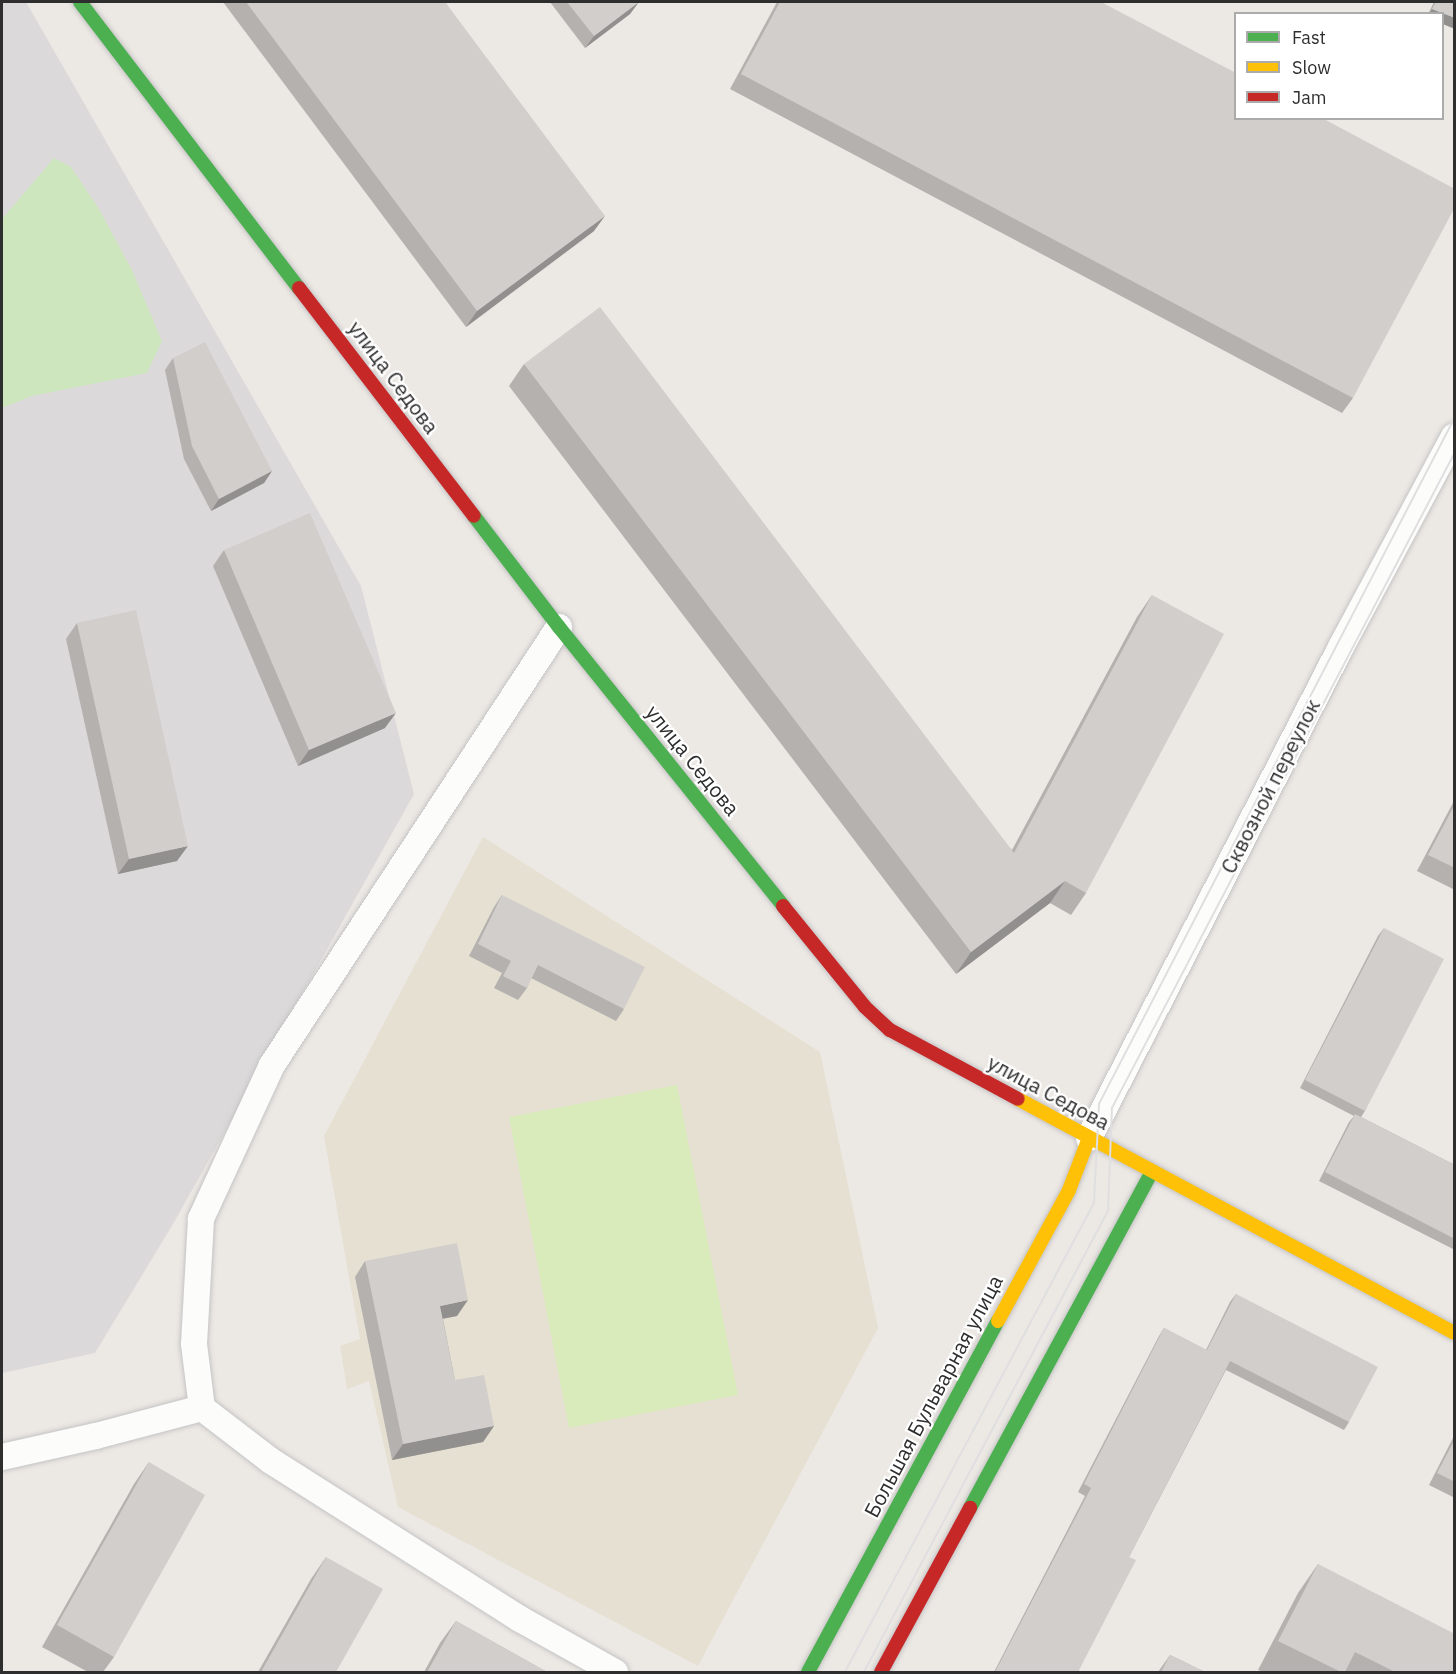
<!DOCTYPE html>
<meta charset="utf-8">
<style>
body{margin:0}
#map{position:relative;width:1456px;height:1674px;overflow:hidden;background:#ece8e4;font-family:"IBM Plex Sans",sans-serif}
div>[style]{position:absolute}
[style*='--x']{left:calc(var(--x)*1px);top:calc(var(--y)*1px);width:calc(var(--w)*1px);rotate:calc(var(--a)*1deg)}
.industrial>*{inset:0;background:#dcd9db}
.education>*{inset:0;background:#e6e0d3}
.green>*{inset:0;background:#cee6be}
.pitch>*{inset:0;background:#d9eabb}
.roads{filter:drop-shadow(0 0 2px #c5c4c5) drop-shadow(0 0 2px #c5c4c5)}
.street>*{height:26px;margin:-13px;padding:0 13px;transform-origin:13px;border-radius:13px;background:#fcfcfb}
.fast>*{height:14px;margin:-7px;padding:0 7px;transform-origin:7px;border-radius:7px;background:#4caf50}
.slow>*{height:14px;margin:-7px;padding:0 7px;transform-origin:7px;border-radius:7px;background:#ffc107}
.jam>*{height:14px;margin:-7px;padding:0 7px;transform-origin:7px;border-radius:7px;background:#c62828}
.tram>*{height:1.5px;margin:-0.75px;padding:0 0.75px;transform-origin:0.75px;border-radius:0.75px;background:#dfdfe1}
.wall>*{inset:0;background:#b4b1af}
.shaded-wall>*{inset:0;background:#92908e}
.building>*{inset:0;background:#d1cecb}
span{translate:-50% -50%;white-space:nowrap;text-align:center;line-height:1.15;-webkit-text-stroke:4.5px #fff;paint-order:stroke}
.street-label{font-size:21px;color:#2e2e2e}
.frame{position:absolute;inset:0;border:3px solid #2e2e2e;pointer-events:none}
.legend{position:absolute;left:1234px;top:12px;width:210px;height:108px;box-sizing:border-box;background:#fff;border:2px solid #ababab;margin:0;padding:8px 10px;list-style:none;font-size:18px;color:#2e2e2e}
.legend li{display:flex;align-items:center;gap:12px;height:30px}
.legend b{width:30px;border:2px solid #ababab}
</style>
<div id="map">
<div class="industrial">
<i style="clip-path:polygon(2px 2px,26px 2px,361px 586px,414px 794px,173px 1224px,95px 1353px,2px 1373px)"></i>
</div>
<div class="education">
<i style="clip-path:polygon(483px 837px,820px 1052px,878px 1328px,698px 1666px,398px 1507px,369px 1381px,347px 1389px,340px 1346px,360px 1339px,324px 1136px)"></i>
</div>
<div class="green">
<i style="clip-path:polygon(54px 158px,71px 167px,99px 209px,132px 270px,162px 341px,147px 373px,32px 396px,2px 408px,2px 219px)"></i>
</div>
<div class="pitch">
<i style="clip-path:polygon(677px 1085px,738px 1395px,569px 1428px,509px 1117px)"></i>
</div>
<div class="roads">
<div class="street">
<i style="--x:559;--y:627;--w:524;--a:123.23"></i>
<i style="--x:272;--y:1065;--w:170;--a:114.8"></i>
<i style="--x:201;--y:1219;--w:125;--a:93.2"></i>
<i style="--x:194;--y:1344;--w:64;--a:82.9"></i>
<i style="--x:202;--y:1408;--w:87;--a:37.5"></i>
<i style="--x:271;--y:1461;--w:295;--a:32.4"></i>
<i style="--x:520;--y:1619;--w:109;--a:29.2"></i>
<i style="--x:1089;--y:1138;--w:552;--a:-62.83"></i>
<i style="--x:1341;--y:647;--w:239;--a:-61.8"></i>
<i style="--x:2;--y:1457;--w:96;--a:-12.6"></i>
<i style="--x:96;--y:1436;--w:110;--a:-14.8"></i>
</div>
<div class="fast">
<i style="--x:80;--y:2;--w:360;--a:52.6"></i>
<i style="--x:474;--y:516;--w:140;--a:52.6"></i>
<i style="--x:559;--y:627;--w:358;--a:51.2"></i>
<i style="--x:970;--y:1508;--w:382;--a:-61.6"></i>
<i style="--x:808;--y:1672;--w:399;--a:-61.6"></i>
</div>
<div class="slow">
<i style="--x:1018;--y:1099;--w:495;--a:28.2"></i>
<i style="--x:998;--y:1321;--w:149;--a:-61.5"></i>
<i style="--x:1069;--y:1190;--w:56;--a:-69"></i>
</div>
<div class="jam">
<i style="--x:299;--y:288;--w:287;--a:52.5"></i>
<i style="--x:783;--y:906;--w:130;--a:50.9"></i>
<i style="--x:865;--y:1007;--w:34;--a:43"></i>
<i style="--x:890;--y:1030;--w:145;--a:28.3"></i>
<i style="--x:881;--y:1672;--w:187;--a:-61.5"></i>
</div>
</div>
<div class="tram">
<i style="--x:845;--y:1672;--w:531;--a:-62.04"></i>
<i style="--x:1094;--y:1203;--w:99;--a:-87.1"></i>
<i style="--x:1099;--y:1104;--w:772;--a:-62.6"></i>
<i style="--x:864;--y:1672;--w:522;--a:-62.11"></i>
<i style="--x:1108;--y:1211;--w:103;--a:-87.8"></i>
<i style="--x:1112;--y:1108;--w:738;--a:-62.39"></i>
</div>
<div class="wall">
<i style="clip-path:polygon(223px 2px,445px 2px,594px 231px,466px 327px)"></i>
<i style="clip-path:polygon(550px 2px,638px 2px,630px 14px,585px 48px)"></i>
<i style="clip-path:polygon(777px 2px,1101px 2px,1353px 398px,1342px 413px,730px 89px)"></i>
<i style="clip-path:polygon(1434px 2px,1455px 2px,1455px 29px,1443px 24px,1443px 14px,1428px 14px)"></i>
<i style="clip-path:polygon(173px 358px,272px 471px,264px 483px,211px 511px,184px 459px,165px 370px)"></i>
<i style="clip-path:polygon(524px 364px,1012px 850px,1137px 617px,1152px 595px,1086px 893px,1071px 915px,1050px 903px,956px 974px,509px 386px)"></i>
<i style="clip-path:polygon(224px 550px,385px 728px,298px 766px,213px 566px)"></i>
<i style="clip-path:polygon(77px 623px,177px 861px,118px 874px,66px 639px)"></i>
<i style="clip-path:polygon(1455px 799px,1455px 890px,1417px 871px)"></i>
<i style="clip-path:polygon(502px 895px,624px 1009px,616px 1021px,531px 978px,527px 988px,518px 1000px,494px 988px,502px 973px,469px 956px,494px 907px)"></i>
<i style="clip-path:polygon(1384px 928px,1365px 1111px,1361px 1117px,1455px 1165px,1455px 1250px,1319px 1181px,1349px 1122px,1354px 1116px,1300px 1088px,1378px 936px)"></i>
<i style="clip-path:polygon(365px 1261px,457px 1316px,443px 1319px,455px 1380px,494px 1426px,483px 1442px,392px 1460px,355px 1277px)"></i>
<i style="clip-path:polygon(1236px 1294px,1349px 1422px,1344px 1430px,1226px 1370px,1129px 1557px,1078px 1672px,994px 1672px,1085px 1496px,1078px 1492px,1159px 1336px,1164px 1328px,1206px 1350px,1230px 1302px)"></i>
<i style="clip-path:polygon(1455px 1434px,1455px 1498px,1429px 1485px)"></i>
<i style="clip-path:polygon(149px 1462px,114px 1657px,103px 1672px,88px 1672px,42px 1647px,134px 1484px)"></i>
<i style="clip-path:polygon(326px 1557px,336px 1672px,258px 1672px,311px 1579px)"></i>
<i style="clip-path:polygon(1318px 1564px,1455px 1672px,1264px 1672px,1258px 1670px,1298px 1593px)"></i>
<i style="clip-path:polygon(456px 1621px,547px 1672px,424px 1672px,440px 1643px)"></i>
<i style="clip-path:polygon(1170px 1655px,1205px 1672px,1158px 1672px)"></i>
</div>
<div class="shaded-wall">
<i style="clip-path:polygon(639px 2px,630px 14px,585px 48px,594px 36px)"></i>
<i style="clip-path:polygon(1432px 9px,1455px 18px,1455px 29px,1443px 24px,1443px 14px,1429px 14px)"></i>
<i style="clip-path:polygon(605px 216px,594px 231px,466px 327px,477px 311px)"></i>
<i style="clip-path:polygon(272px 471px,264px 483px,211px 511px,219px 499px)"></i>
<i style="clip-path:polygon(396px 713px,385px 728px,298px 766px,309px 750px)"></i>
<i style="clip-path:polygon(188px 846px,177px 861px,118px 874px,129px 859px)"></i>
<i style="clip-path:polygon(1065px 881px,1050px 903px,956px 974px,971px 952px)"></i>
<i style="clip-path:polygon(468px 1300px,457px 1316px,429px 1321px,440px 1306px)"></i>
<i style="clip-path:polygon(494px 1426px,483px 1442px,392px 1460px,403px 1444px)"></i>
</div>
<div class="building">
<i style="clip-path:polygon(246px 2px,445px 2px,605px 216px,477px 311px)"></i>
<i style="clip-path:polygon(567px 2px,639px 2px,594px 36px)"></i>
<i style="clip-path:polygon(780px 2px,1101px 2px,1236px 73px,1236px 118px,1322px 118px,1455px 189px,1455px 207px,1353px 398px,741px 74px)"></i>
<i style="clip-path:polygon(1436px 2px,1455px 2px,1455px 18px,1432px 9px)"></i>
<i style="clip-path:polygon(600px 307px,1014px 853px,1152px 595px,1224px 634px,1086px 893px,1065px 881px,971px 952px,524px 364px)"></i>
<i style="clip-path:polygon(205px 342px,272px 471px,219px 499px,192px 446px,173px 358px)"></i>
<i style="clip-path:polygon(310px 513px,396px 713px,309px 750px,224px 550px)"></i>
<i style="clip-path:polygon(136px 610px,188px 846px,129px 859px,77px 623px)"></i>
<i style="clip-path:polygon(1455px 804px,1455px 868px,1428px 855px)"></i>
<i style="clip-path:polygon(502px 895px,645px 967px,624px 1009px,538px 965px,527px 988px,503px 976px,511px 961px,478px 944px)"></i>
<i style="clip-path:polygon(1384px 928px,1444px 959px,1365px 1111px,1305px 1080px)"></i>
<i style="clip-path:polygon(1355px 1114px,1455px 1165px,1455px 1239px,1325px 1172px)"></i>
<i style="clip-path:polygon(457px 1243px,468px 1300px,440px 1306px,455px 1380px,484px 1375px,494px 1426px,403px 1444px,365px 1261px)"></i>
<i style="clip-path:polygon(1236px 1294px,1378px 1367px,1349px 1422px,1230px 1361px,1129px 1557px,1136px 1560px,1078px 1672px,995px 1672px,1091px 1488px,1084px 1484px,1164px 1328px,1207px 1350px)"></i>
<i style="clip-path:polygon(1455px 1439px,1455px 1482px,1437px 1473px)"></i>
<i style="clip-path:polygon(149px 1462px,205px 1495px,114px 1657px,57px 1625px)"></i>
<i style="clip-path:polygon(326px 1557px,383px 1589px,336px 1672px,261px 1672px)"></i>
<i style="clip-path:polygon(1318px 1564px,1455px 1634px,1455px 1672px,1395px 1672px,1355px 1652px,1345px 1672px,1341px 1672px,1278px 1641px)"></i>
<i style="clip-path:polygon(456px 1621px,547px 1672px,427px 1672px)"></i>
<i style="clip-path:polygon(1170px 1655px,1205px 1672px,1161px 1672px)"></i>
</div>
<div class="street-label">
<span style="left:394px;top:377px;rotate:53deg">улица Седова</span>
<span style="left:693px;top:760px;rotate:51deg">улица Седова</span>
<span style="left:1270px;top:786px;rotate:-63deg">Сквозной переулок</span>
<span style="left:1049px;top:1092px;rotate:28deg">улица Седова</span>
<span style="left:933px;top:1396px;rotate:-62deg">Большая Бульварная улица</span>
</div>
<div class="frame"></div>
<ul class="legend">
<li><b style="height:8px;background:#4caf50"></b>Fast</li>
<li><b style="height:8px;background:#ffc107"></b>Slow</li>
<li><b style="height:8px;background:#c62828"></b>Jam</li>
</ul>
</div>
